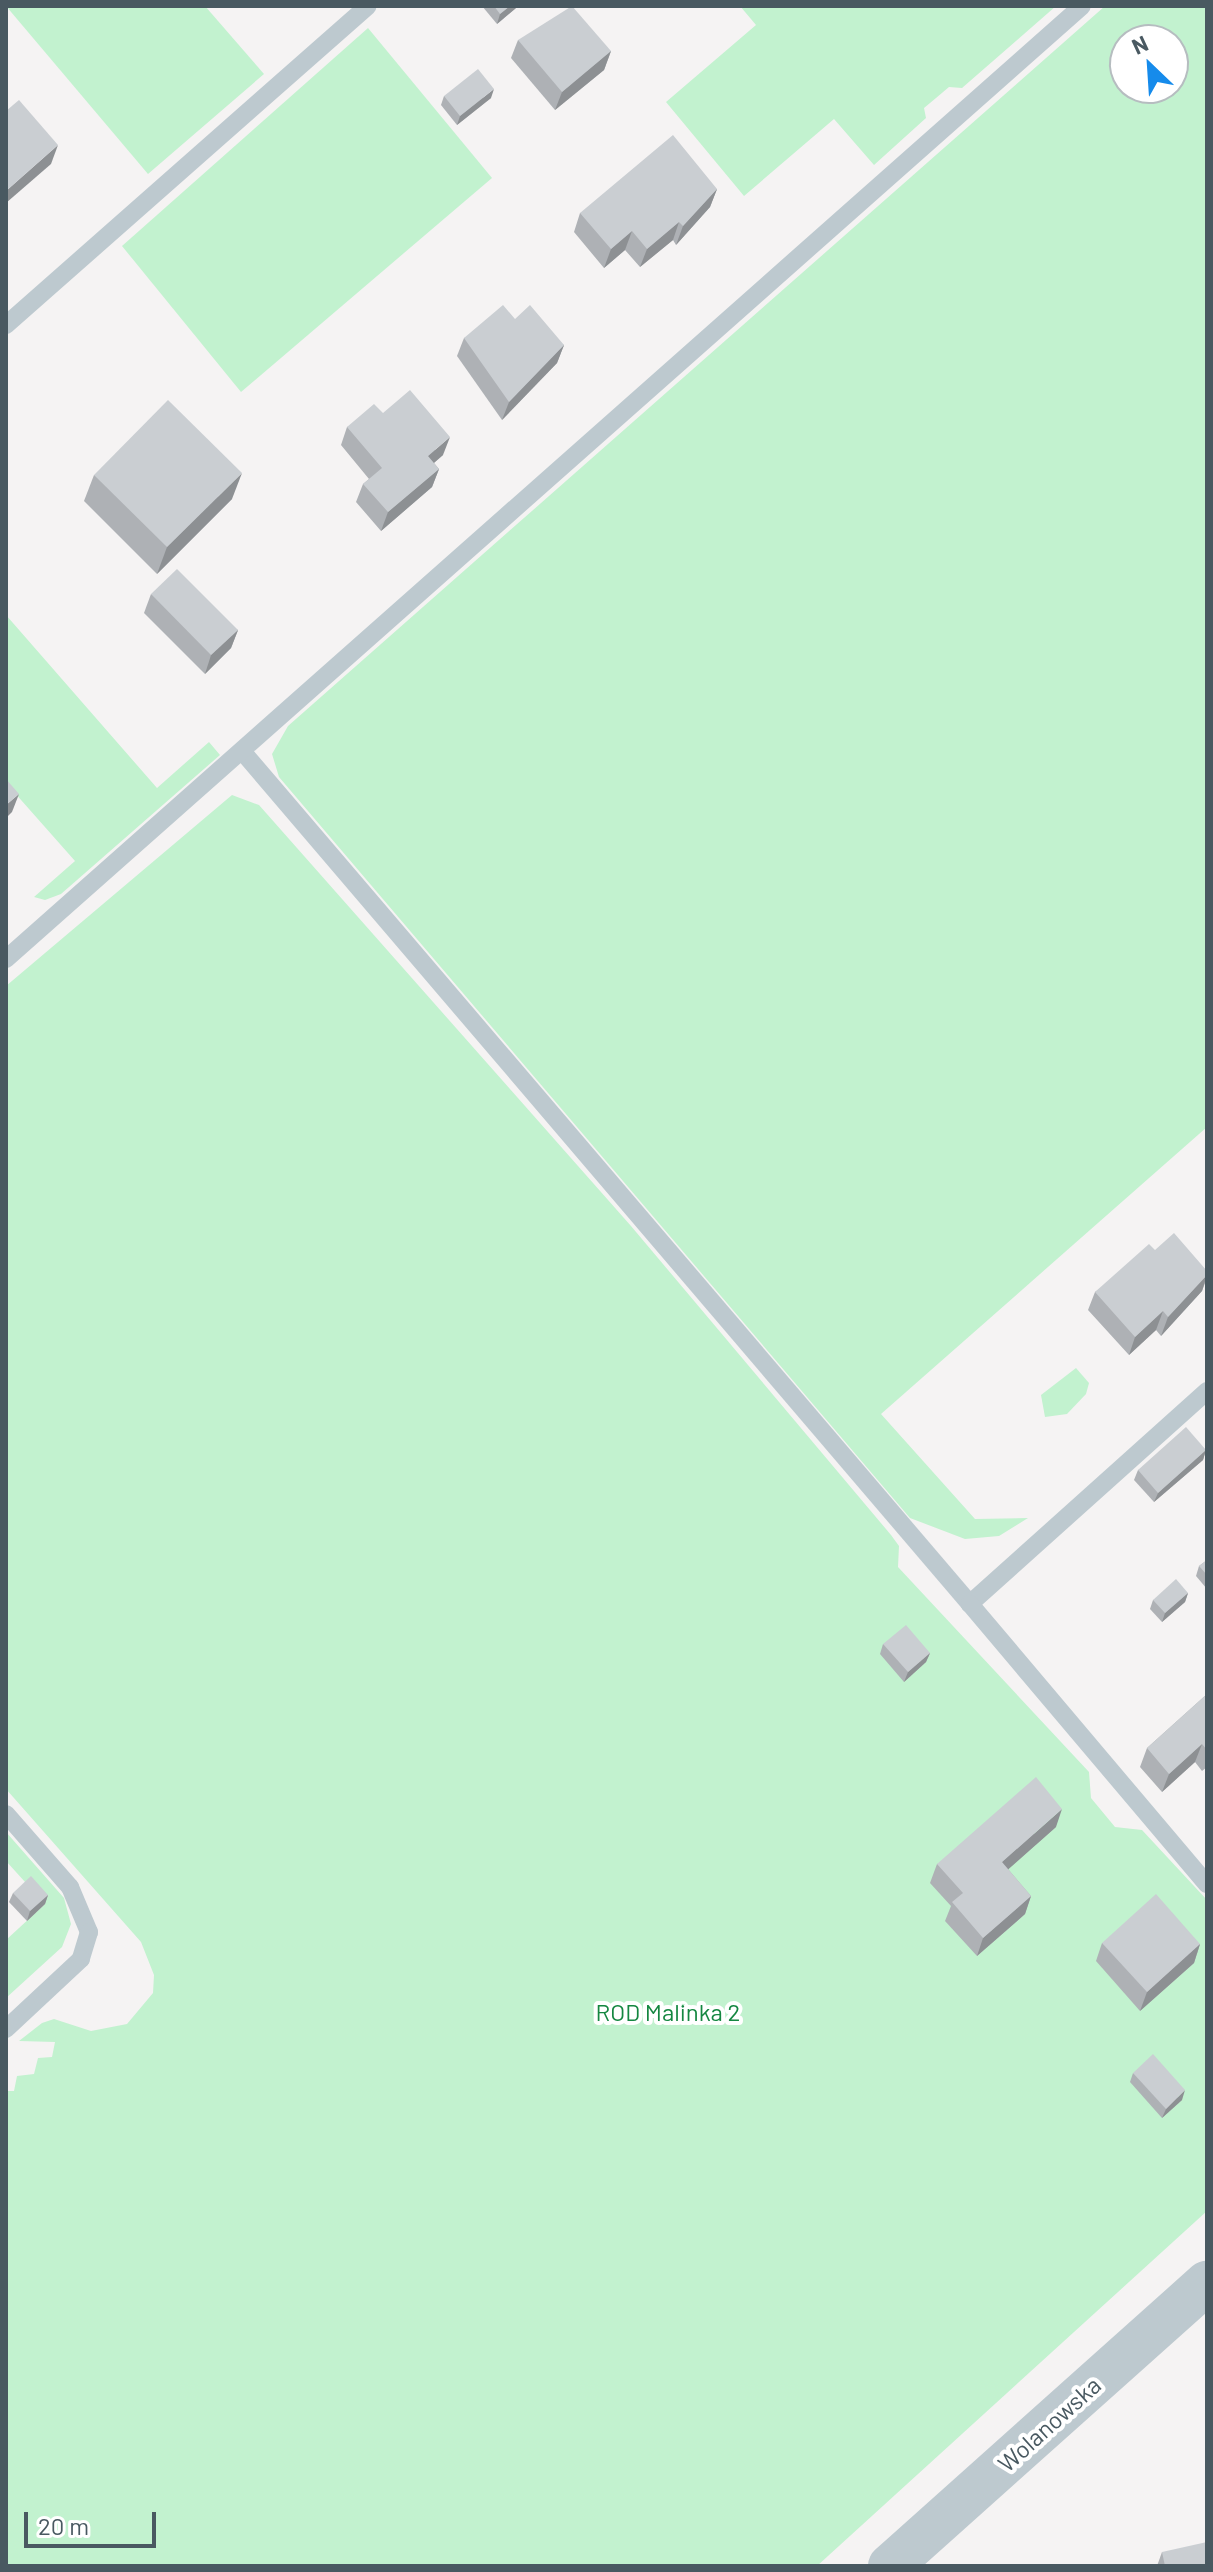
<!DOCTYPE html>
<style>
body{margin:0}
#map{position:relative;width:1213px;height:2572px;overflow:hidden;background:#f5f3f3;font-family:Barlow,sans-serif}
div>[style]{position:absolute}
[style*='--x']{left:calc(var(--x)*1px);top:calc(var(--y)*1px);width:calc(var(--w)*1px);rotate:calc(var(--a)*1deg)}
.green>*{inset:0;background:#c2f2cf}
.service>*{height:18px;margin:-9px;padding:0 9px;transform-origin:9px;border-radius:9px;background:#bdc9cf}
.tertiary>*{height:44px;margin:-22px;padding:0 22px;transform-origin:22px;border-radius:22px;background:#bdc9cf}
.wall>*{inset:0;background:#aeb1b5}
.shaded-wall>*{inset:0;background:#8d9093}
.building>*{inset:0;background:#caced2}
span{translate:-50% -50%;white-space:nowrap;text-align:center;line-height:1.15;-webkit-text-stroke:8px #fff;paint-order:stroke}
.park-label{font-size:24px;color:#158741}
.street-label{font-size:24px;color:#495961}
.frame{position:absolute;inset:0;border:8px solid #495961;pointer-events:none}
.north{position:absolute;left:1109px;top:24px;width:80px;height:80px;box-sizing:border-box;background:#fff;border:2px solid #b6bdc0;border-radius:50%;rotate:335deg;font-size:22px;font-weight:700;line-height:32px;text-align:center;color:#495961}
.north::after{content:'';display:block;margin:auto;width:28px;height:36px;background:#168beb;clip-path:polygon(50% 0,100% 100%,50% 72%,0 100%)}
.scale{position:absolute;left:24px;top:2512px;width:132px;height:36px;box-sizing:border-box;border:4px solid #495961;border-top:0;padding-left:10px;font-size:24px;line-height:28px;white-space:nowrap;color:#495961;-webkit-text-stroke:6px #fff;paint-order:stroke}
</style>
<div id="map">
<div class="green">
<i style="clip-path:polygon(6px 6px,205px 6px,264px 74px,148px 174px)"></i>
<i style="clip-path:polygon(740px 6px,1056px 6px,962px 88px,949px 87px,936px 98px,924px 108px,926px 118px,874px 165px,834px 119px,744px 196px,666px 102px,756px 25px)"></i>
<i style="clip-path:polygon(evenodd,1105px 6px,1207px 6px,1207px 1127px,881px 1414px,975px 1519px,1028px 1518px,999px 1536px,965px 1539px,910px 1518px,279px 777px,272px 754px,288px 726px,1105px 6px,1173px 40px,1173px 88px,1125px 88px,1125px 40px,1173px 40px)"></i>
<i style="clip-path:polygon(368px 28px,492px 178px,241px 392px,122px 246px)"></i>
<i style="clip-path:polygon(6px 615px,157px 788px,209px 742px,220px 755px,61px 894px,45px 900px,34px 897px,75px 861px,6px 783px)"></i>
<i style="clip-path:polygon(232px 795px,259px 805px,631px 1226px,891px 1535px,899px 1546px,898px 1567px,1089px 1772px,1091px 1798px,1115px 1827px,1142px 1830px,1207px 1900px,1207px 2211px,817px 2566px,6px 2566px,6px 2091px,14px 2091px,17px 2076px,34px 2074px,38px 2058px,52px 2057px,55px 2042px,19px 2041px,42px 2023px,54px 2019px,91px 2031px,127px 2024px,153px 1993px,154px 1975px,141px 1942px,6px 1789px,6px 986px)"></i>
<i style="clip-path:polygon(1076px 1368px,1089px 1383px,1086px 1394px,1067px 1414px,1045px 1417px,1041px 1395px)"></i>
<i style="clip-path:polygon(6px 1832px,64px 1898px,71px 1924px,62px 1947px,6px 1998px,6px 1940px,45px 1904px,6px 1861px)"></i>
</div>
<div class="service">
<i style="--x:6;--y:325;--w:482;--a:-41.4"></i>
<i style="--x:242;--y:751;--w:1121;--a:49.52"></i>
<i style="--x:6;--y:959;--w:1437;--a:-41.53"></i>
<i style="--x:1207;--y:1391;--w:319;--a:138.1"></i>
<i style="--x:970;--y:1604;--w:367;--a:49.8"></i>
<i style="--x:6;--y:1814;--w:97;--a:48.8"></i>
<i style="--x:70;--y:1887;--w:49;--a:67.1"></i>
<i style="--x:89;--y:1932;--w:28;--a:107"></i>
<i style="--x:81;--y:1959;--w:103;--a:137"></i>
</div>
<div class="tertiary">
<i style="--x:890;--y:2566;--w:425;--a:-41.8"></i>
</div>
<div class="wall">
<i style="clip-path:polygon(482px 6px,517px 6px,516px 8px,497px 24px)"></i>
<i style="clip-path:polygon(518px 40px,611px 51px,604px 70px,555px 110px,511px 58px)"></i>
<i style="clip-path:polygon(444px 96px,491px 98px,457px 125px,441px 105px)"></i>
<i style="clip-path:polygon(717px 189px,710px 207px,676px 245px,673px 240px,640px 267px,625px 250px,604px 268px,574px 232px,580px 213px)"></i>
<i style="clip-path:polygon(515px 319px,564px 345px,557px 363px,502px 420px,457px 356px,464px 338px)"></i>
<i style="clip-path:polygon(383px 413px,443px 455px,434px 463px,439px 469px,432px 487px,381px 531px,356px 502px,363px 484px,369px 479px,341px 445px,347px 427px)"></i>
<i style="clip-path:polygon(94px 475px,232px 499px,157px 574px,84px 501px)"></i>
<i style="clip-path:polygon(151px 594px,238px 630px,231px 648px,205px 674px,144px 613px)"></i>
<i style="clip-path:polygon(1155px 1250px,1207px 1271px,1207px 1278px,1202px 1291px,1161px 1336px,1156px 1330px,1129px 1355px,1088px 1310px,1095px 1292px)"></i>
<i style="clip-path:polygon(1206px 1450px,1203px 1460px,1154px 1502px,1134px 1480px,1138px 1470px)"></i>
<i style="clip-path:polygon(1207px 1560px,1207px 1589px,1196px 1576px,1199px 1566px)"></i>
<i style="clip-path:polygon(1188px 1593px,1185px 1602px,1162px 1622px,1150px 1609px,1153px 1600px)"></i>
<i style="clip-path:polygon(883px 1644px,930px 1653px,926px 1662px,904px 1682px,880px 1654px)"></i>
<i style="clip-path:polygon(1207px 1694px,1207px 1767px,1202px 1771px,1195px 1762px,1162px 1792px,1140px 1767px,1147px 1748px)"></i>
<i style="clip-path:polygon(1056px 1827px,1008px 1869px,1031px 1896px,1025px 1914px,977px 1956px,945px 1921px,951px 1906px,930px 1883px,937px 1864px)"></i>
<i style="clip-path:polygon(13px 1893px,48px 1895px,45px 1904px,27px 1921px,9px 1902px)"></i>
<i style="clip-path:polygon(1102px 1943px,1200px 1944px,1194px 1963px,1140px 2011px,1096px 1961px)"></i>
<i style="clip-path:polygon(1133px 2073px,1182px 2100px,1162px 2118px,1130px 2082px)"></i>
<i style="clip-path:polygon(1162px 2552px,1207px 2566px,1157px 2566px)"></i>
</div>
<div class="shaded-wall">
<i style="clip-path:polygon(510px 6px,517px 6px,516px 8px,497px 24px,500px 14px)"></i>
<i style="clip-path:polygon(611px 51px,604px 70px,555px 110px,562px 92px)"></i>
<i style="clip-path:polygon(494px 89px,491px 98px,457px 125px,460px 116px)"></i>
<i style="clip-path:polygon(58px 145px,51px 164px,6px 203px,6px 191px)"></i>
<i style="clip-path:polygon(717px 189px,710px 207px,676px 245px,683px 226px)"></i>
<i style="clip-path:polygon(679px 222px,673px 240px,640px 267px,647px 249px)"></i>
<i style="clip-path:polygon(632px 231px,625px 250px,604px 268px,611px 249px)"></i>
<i style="clip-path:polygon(564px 345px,557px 363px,502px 420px,509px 402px)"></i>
<i style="clip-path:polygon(450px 437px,443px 455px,421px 474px,428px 456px)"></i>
<i style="clip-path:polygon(439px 469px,432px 487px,381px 531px,388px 512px)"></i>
<i style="clip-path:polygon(242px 473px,232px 499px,157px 574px,167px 547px)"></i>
<i style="clip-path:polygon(238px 630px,231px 648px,205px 674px,211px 655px)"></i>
<i style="clip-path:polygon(19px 794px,12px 812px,6px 818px,6px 805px)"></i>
<i style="clip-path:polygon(1207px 1275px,1202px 1291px,1161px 1336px,1168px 1317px)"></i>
<i style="clip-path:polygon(1163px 1311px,1156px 1330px,1129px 1355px,1135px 1337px)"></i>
<i style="clip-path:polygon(1206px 1450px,1203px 1460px,1154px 1502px,1158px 1493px)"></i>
<i style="clip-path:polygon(1188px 1593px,1185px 1602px,1162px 1622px,1165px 1613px)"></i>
<i style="clip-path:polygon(930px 1653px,926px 1662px,904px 1682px,908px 1672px)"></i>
<i style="clip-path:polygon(1202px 1744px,1195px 1762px,1162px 1792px,1169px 1774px)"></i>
<i style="clip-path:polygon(1062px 1809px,1056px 1827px,995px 1881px,1002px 1862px)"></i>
<i style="clip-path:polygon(48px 1895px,45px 1904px,27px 1921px,30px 1911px)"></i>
<i style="clip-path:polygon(1031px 1896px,1025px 1914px,977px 1956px,983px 1938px)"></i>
<i style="clip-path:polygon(1200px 1944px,1194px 1963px,1140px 2011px,1147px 1992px)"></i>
<i style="clip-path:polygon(1185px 2090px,1182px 2100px,1162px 2118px,1166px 2109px)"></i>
</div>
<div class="building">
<i style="clip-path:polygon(494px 6px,510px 6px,500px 14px)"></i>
<i style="clip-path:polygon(572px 6px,611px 51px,562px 92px,518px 40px)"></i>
<i style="clip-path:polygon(478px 69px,494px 89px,460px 116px,444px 96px)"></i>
<i style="clip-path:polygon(19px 100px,58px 145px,6px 191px,6px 111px)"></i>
<i style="clip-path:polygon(673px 135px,717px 189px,683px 226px,679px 222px,647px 249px,632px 231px,611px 249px,580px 213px)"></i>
<i style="clip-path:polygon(503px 305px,515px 319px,530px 305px,564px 345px,509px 402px,464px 338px)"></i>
<i style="clip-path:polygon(410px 390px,450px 437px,428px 456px,439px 469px,388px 512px,363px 484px,382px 468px,347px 427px,374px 404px,383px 413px)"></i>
<i style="clip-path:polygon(168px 400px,242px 473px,167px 547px,94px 475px)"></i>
<i style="clip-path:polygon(177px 569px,238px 630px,211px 655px,151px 594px)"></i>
<i style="clip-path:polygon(6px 779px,19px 794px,6px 805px)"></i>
<i style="clip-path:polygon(1174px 1233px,1207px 1271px,1207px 1275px,1168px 1317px,1163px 1311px,1135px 1337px,1095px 1292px,1149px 1244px,1155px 1250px)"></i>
<i style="clip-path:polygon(1186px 1427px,1206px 1450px,1158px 1493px,1138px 1470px)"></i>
<i style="clip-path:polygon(1207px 1560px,1207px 1575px,1199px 1566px)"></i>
<i style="clip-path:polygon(1176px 1579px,1188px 1593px,1165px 1613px,1153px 1600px)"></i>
<i style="clip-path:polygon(906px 1625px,930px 1653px,908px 1672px,883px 1644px)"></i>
<i style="clip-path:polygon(1207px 1694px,1207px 1750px,1202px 1744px,1169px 1774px,1147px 1748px)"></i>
<i style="clip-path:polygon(1036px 1777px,1062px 1809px,1002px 1862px,1031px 1896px,983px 1938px,952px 1902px,963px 1893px,937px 1864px)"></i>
<i style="clip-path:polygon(31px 1876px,48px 1895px,30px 1911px,13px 1893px)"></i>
<i style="clip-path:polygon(1156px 1894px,1200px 1944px,1147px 1992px,1102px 1943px)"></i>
<i style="clip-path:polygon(1153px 2054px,1185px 2090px,1166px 2109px,1133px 2073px)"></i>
<i style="clip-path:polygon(1207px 2542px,1207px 2566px,1165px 2566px,1162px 2552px)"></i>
</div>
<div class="park-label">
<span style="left:668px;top:2012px">ROD Malinka 2</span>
</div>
<div class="street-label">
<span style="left:1049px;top:2424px;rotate:-42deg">Wolanowska</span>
</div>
<div class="frame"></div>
<div class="north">N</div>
<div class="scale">20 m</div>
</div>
